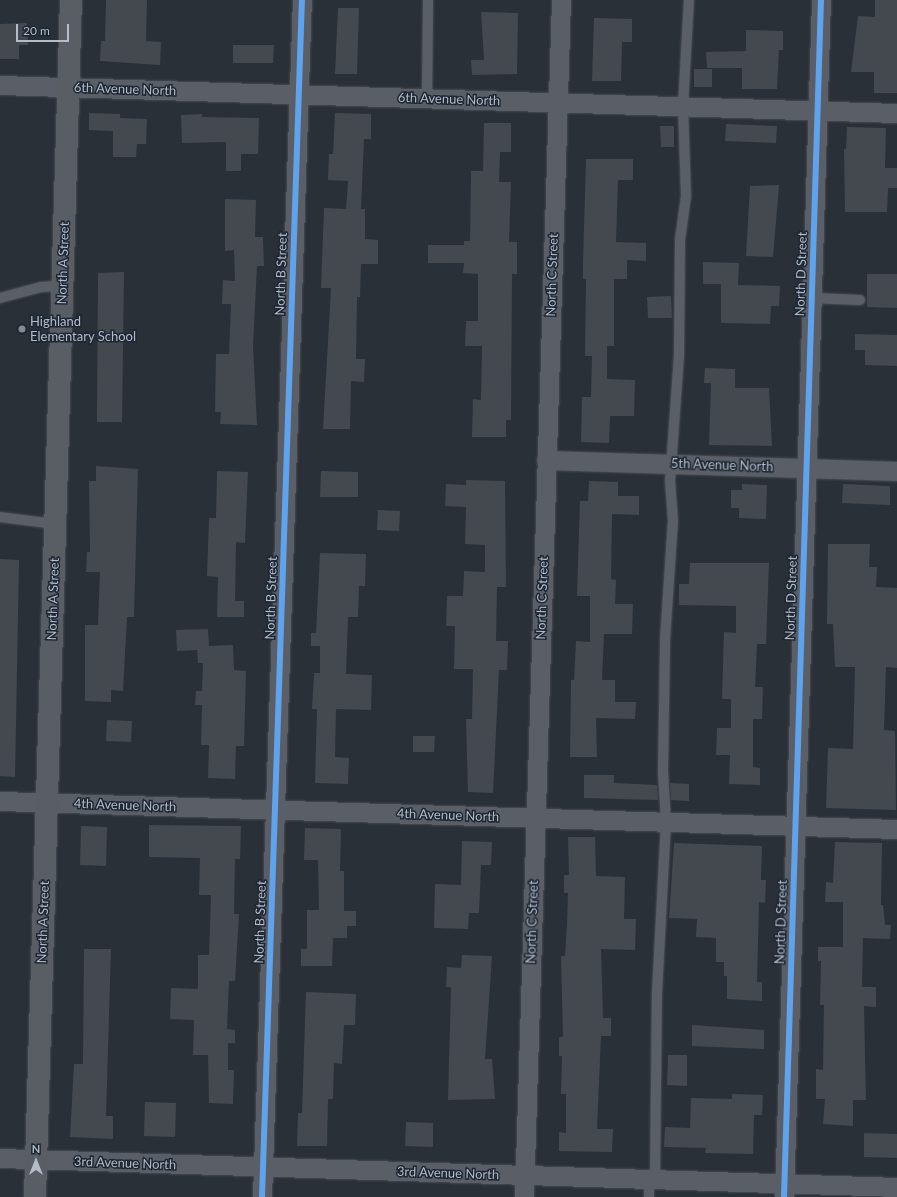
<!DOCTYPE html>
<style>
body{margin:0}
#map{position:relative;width:897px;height:1197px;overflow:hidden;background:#2a3038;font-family:Lato,sans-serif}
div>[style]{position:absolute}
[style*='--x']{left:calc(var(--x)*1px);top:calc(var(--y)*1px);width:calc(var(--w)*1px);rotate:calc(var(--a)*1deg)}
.building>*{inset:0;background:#444950}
.roads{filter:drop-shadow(0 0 1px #484c53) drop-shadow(0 0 1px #484c53)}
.lane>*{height:10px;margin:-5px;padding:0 5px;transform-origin:5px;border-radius:5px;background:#5a5e66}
.street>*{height:19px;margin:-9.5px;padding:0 9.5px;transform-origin:9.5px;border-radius:9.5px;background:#5a5e66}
.secondary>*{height:22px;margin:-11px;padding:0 11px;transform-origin:11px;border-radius:11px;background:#595d64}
.cycleway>*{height:6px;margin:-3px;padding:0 3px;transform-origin:3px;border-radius:3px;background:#60a3ed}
.dots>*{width:11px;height:11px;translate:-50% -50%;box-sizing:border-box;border:2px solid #1d2633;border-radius:50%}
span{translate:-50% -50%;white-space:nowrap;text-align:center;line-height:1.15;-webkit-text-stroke:3px #1d2633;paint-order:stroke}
.street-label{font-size:13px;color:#b4bcc9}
.poi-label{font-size:13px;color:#b4bcc9}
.left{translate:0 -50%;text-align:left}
.north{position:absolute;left:16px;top:1141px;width:40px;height:40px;-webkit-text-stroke:3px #1d2633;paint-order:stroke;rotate:0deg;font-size:11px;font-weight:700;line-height:16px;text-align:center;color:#b4bcc9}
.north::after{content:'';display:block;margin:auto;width:14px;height:18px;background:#b4bcc9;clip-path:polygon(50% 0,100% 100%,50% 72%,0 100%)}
.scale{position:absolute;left:16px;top:24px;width:53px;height:18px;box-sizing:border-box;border:2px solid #b4bcc9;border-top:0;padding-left:5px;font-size:12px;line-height:14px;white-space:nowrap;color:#b4bcc9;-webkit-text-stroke:3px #1d2633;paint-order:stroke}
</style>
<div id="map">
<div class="building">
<i style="clip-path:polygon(106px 0,147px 0,146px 41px,161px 42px,160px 65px,100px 61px,101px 41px,105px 41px)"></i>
<i style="clip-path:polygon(875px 0,897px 0,897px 93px,874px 93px,874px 72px,851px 72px,858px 16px,875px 17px)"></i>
<i style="clip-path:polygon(338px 8px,359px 8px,357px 74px,335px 74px)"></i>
<i style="clip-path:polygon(481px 12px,518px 13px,517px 74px,472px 75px,471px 60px,484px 60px)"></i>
<i style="clip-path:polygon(594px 18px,632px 19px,632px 42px,622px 42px,621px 81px,592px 81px)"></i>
<i style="clip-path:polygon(27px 23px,28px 45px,19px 45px,19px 59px,0 59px,0 24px)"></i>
<i style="clip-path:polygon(746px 30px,783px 31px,783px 50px,779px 50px,777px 89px,742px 89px,742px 68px,707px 68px,706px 52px,746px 51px)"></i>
<i style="clip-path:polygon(233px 45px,274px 45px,273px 63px,233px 63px)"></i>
<i style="clip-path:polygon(694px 69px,712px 69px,712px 87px,694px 87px)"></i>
<i style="clip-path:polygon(89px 113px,120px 114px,120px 118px,147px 119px,146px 144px,137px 144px,136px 157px,113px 157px,113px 131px,89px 130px)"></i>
<i style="clip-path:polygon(335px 113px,371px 114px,371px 139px,364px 139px,361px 209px,365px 209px,365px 239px,378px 240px,378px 264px,361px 264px,360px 297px,357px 297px,356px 359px,365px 359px,364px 382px,351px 381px,350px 429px,323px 429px,331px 288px,321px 288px,324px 208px,346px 209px,348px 181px,328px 180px,329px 154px,333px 154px)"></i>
<i style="clip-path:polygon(202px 114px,202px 117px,259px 118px,258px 154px,241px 154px,241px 171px,226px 171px,226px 142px,182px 143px,181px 115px)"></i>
<i style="clip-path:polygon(484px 123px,511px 123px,511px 152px,500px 152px,499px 182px,511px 182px,509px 242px,517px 242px,517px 274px,512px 274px,511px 420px,506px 420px,506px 437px,472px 437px,473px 399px,481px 400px,482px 346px,465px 346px,466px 321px,478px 321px,478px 274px,463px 273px,464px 263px,428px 263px,428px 245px,464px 245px,464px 241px,470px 241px,471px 171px,483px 171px)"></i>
<i style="clip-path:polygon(726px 124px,777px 126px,776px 143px,725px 141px)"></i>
<i style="clip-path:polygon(660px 126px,674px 126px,674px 147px,661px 147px)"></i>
<i style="clip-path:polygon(847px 127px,886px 128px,885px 168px,897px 168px,897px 188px,888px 188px,887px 212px,845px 212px,844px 149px,846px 149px)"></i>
<i style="clip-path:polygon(586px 159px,633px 159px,633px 180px,618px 180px,616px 242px,646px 243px,646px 261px,627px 260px,627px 279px,614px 279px,614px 346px,607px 346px,607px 379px,635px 380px,634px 416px,610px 416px,609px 443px,581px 442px,582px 397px,591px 397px,592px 356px,585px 356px,586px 279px,583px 279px,583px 262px)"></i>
<i style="clip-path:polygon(779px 185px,773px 257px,746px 256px,750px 186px)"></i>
<i style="clip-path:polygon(225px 199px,256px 200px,255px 237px,263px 237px,264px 266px,257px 266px,253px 346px,257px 425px,220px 424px,221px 412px,215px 412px,216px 354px,229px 354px,231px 304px,222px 304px,223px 280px,235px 281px,234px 250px,225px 251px)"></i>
<i style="clip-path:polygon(703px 262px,739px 263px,738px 285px,780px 286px,779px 306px,771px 306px,770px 324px,721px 323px,721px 284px,703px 284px)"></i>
<i style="clip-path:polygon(124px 272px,122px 422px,97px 422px,98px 273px)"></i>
<i style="clip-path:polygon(867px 274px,897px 274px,897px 308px,867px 307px)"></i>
<i style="clip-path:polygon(671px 296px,672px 318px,648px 318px,647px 297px)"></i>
<i style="clip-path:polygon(855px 334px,897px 335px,897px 366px,865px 365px,865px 350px,855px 350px)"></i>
<i style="clip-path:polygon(705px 368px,735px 369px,735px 388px,769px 388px,772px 446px,709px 445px,711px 383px,704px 383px)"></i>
<i style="clip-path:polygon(96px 466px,138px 469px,134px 617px,127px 617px,123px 691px,111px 690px,111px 702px,85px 701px,85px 625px,98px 625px,100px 572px,86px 572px,87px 552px,90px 552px,89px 481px,96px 481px)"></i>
<i style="clip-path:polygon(217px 471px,248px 472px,245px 543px,236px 542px,235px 601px,244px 601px,244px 617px,217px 617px,218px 577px,207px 576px,209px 518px,216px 518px)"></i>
<i style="clip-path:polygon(321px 471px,358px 472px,358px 497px,320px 497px)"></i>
<i style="clip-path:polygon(466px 480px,505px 481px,506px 587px,497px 587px,496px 641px,508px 641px,507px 670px,499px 670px,493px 793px,468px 792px,466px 719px,472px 719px,473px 669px,454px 669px,455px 626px,446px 626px,447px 596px,463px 596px,464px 571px,485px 572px,485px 545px,465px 544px,466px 507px,445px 506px,446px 484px,466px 485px)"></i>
<i style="clip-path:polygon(589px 481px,618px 482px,618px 496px,639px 496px,639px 515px,612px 514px,611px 579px,616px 580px,615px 604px,633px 604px,632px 634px,604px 634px,602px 680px,615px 680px,615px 702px,636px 702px,635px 719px,596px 718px,597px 757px,570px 757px,571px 680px,574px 680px,576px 641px,590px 642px,590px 596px,577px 596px,580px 501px,588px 501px)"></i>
<i style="clip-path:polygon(742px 484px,767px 485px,766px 519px,739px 518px,739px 508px,731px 508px,731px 490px,742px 490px)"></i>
<i style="clip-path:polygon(843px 484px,890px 486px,890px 505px,842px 503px)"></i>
<i style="clip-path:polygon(378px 510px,400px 511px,399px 531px,377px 530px)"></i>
<i style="clip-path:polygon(828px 544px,870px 544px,869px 567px,877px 567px,876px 587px,897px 588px,897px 668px,886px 667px,884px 730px,895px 731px,896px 810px,826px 808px,828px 748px,853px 749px,855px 667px,835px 667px,833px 624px,827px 624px)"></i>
<i style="clip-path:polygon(320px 553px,366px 554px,365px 586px,359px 586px,358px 617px,348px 617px,346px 674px,372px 675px,371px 710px,336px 709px,335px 757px,349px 758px,348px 784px,315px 783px,317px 709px,312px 709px,314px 673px,320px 673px,320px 646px,311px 646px,311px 633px,316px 633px)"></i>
<i style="clip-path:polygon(0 559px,19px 560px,15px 777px,0 776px)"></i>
<i style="clip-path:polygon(690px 563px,769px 563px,766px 644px,757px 644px,755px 687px,763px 687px,762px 719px,753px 719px,753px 767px,760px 768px,760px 785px,729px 784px,730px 755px,716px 755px,717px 728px,731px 728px,731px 699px,722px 699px,724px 632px,736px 633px,736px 606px,679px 605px,679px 584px,689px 584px)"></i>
<i style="clip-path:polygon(208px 629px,209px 646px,233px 645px,234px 670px,246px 671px,244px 746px,236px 746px,235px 779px,208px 778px,209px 745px,201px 745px,202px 705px,195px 705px,196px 691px,202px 691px,203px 663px,198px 663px,197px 650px,177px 651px,176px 630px)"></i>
<i style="clip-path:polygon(107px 720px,132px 721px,131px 742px,106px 741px)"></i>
<i style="clip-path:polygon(413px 736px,435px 736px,434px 752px,413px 752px)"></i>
<i style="clip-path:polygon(584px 775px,614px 775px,614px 783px,657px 785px,658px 800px,584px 798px)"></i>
<i style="clip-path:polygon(670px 783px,689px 784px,689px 801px,671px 800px)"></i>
<i style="clip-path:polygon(149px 825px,241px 826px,240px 859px,235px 859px,234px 914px,239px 914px,235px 981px,229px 981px,227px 1029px,235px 1030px,235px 1043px,228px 1043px,228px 1070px,234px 1070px,233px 1104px,209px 1103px,208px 1055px,193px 1055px,194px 1020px,170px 1019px,171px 988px,198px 989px,198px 955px,209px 955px,211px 895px,199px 895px,200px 858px,149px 857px)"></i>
<i style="clip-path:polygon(81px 826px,107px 827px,106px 866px,80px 865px)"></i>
<i style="clip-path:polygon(305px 828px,341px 829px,340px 871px,344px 871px,344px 911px,356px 911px,356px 926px,347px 926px,347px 938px,333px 938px,332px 966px,301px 966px,301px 949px,307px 949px,307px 910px,319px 910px,318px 860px,304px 860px)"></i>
<i style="clip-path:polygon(568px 837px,595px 837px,596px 876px,625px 877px,624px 919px,636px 919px,635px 950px,601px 949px,603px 1018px,611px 1018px,611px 1036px,601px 1036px,597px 1129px,613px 1129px,612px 1152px,559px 1151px,559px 1132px,566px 1133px,566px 1094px,561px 1094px,562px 1056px,559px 1056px,559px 1037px,563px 1037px,561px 956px,565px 956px,567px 925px,568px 893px,564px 893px,564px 875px,569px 875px)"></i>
<i style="clip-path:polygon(462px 841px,492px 842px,491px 865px,481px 865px,479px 913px,469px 913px,468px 929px,434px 928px,435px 884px,461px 885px)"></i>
<i style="clip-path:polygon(835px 842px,882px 843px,881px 905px,883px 905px,885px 925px,891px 925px,890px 939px,863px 938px,862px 987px,876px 987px,876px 1007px,864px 1006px,866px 1100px,853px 1100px,853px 1126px,823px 1124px,825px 1099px,816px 1099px,816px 1069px,823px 1070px,824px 1005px,820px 1005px,821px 961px,818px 961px,818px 947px,843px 947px,843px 902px,825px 902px,826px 882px,833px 883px)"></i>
<i style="clip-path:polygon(674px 843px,762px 846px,761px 880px,766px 880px,765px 903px,759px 902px,757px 982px,762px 982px,762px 1001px,727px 999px,727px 976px,724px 976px,724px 962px,716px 962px,716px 938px,696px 937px,697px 919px,669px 918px)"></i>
<i style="clip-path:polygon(84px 949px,111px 949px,106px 1116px,113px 1116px,113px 1139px,70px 1137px,74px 1064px,83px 1064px)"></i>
<i style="clip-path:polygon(462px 955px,492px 956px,485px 1059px,492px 1059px,495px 1099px,448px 1100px,451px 987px,446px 987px,447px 967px,461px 968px)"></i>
<i style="clip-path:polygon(306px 992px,356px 994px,355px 1025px,344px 1025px,342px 1064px,334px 1063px,333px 1099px,328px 1099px,327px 1146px,297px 1146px,298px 1113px,302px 1113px)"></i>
<i style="clip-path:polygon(692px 1025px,764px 1030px,764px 1049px,692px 1046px)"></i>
<i style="clip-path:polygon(668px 1055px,687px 1055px,687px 1086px,667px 1085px)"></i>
<i style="clip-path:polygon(732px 1094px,763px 1095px,762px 1115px,754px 1115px,753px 1154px,705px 1153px,706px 1148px,664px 1147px,665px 1127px,690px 1128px,691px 1098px,732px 1099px)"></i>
<i style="clip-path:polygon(145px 1102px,176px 1103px,175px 1137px,144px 1136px)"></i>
<i style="clip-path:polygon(406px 1122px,433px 1123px,433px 1147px,405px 1146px)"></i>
<i style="clip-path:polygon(864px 1133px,897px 1134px,897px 1158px,864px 1157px)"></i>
</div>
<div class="roads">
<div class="lane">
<i style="--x:427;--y:98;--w:98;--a:-89.4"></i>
<i style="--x:0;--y:298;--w:42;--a:-15"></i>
<i style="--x:41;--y:287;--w:22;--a:-3"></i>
<i style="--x:812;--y:298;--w:48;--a:2.4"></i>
<i style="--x:0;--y:517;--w:55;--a:7.3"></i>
<i style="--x:655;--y:1179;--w:186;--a:-89.4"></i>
<i style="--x:657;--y:993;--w:171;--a:-87"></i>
<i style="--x:666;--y:822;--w:50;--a:-93.4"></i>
<i style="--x:663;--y:772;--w:132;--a:-89.1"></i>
<i style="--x:665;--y:640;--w:119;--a:-86.2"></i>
<i style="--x:673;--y:521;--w:40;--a:-94.3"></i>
<i style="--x:670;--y:481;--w:125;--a:-85.9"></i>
<i style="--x:679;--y:356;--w:116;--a:-89.5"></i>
<i style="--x:680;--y:240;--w:44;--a:-82.2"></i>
<i style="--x:686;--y:196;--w:90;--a:-91.9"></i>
<i style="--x:683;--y:106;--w:106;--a:-86.8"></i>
<i style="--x:649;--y:1197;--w:18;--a:-90"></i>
</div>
<div class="street">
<i style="--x:0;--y:85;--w:897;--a:1.79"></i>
<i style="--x:546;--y:460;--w:351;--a:1.8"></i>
<i style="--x:0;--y:801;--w:897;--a:1.79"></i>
<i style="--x:0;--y:1158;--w:897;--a:1.85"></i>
<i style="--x:262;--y:1197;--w:1198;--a:-88.09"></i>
<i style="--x:524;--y:1197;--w:1198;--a:-88.23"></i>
<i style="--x:784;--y:1197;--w:1198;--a:-88.23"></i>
</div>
<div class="secondary">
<i style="--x:35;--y:1197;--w:1198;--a:-88.28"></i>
</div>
</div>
<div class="cycleway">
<i style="--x:262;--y:1197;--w:1198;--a:-88.09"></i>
<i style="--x:784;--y:1197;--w:1198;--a:-88.23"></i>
</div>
<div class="dots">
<i style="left:22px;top:329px;background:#848b96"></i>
</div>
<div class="street-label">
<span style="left:125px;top:89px;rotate:2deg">6th Avenue North</span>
<span style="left:449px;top:99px;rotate:2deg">6th Avenue North</span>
<span style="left:63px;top:263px;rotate:-88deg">North A Street</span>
<span style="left:281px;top:274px;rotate:-88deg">North B Street</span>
<span style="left:801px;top:274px;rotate:-88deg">North D Street</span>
<span style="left:552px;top:275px;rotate:-88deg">North C Street</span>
<span style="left:722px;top:465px;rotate:2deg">5th Avenue North</span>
<span style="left:271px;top:598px;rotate:-88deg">North B Street</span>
<span style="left:542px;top:598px;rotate:-88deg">North C Street</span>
<span style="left:791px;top:598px;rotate:-88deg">North D Street</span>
<span style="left:53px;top:599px;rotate:-88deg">North A Street</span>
<span style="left:125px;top:805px;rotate:2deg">4th Avenue North</span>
<span style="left:448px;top:815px;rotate:2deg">4th Avenue North</span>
<span style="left:43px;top:922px;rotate:-88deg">North A Street</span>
<span style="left:260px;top:922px;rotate:-88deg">North B Street</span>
<span style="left:532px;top:922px;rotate:-88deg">North C Street</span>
<span style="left:781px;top:922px;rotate:-88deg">North D Street</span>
<span style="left:125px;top:1163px;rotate:2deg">3rd Avenue North</span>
<span style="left:448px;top:1173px;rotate:2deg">3rd Avenue North</span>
</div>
<div class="poi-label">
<span class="left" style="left:30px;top:329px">Highland<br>Elementary School</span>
</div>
<div class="north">N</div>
<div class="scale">20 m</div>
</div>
